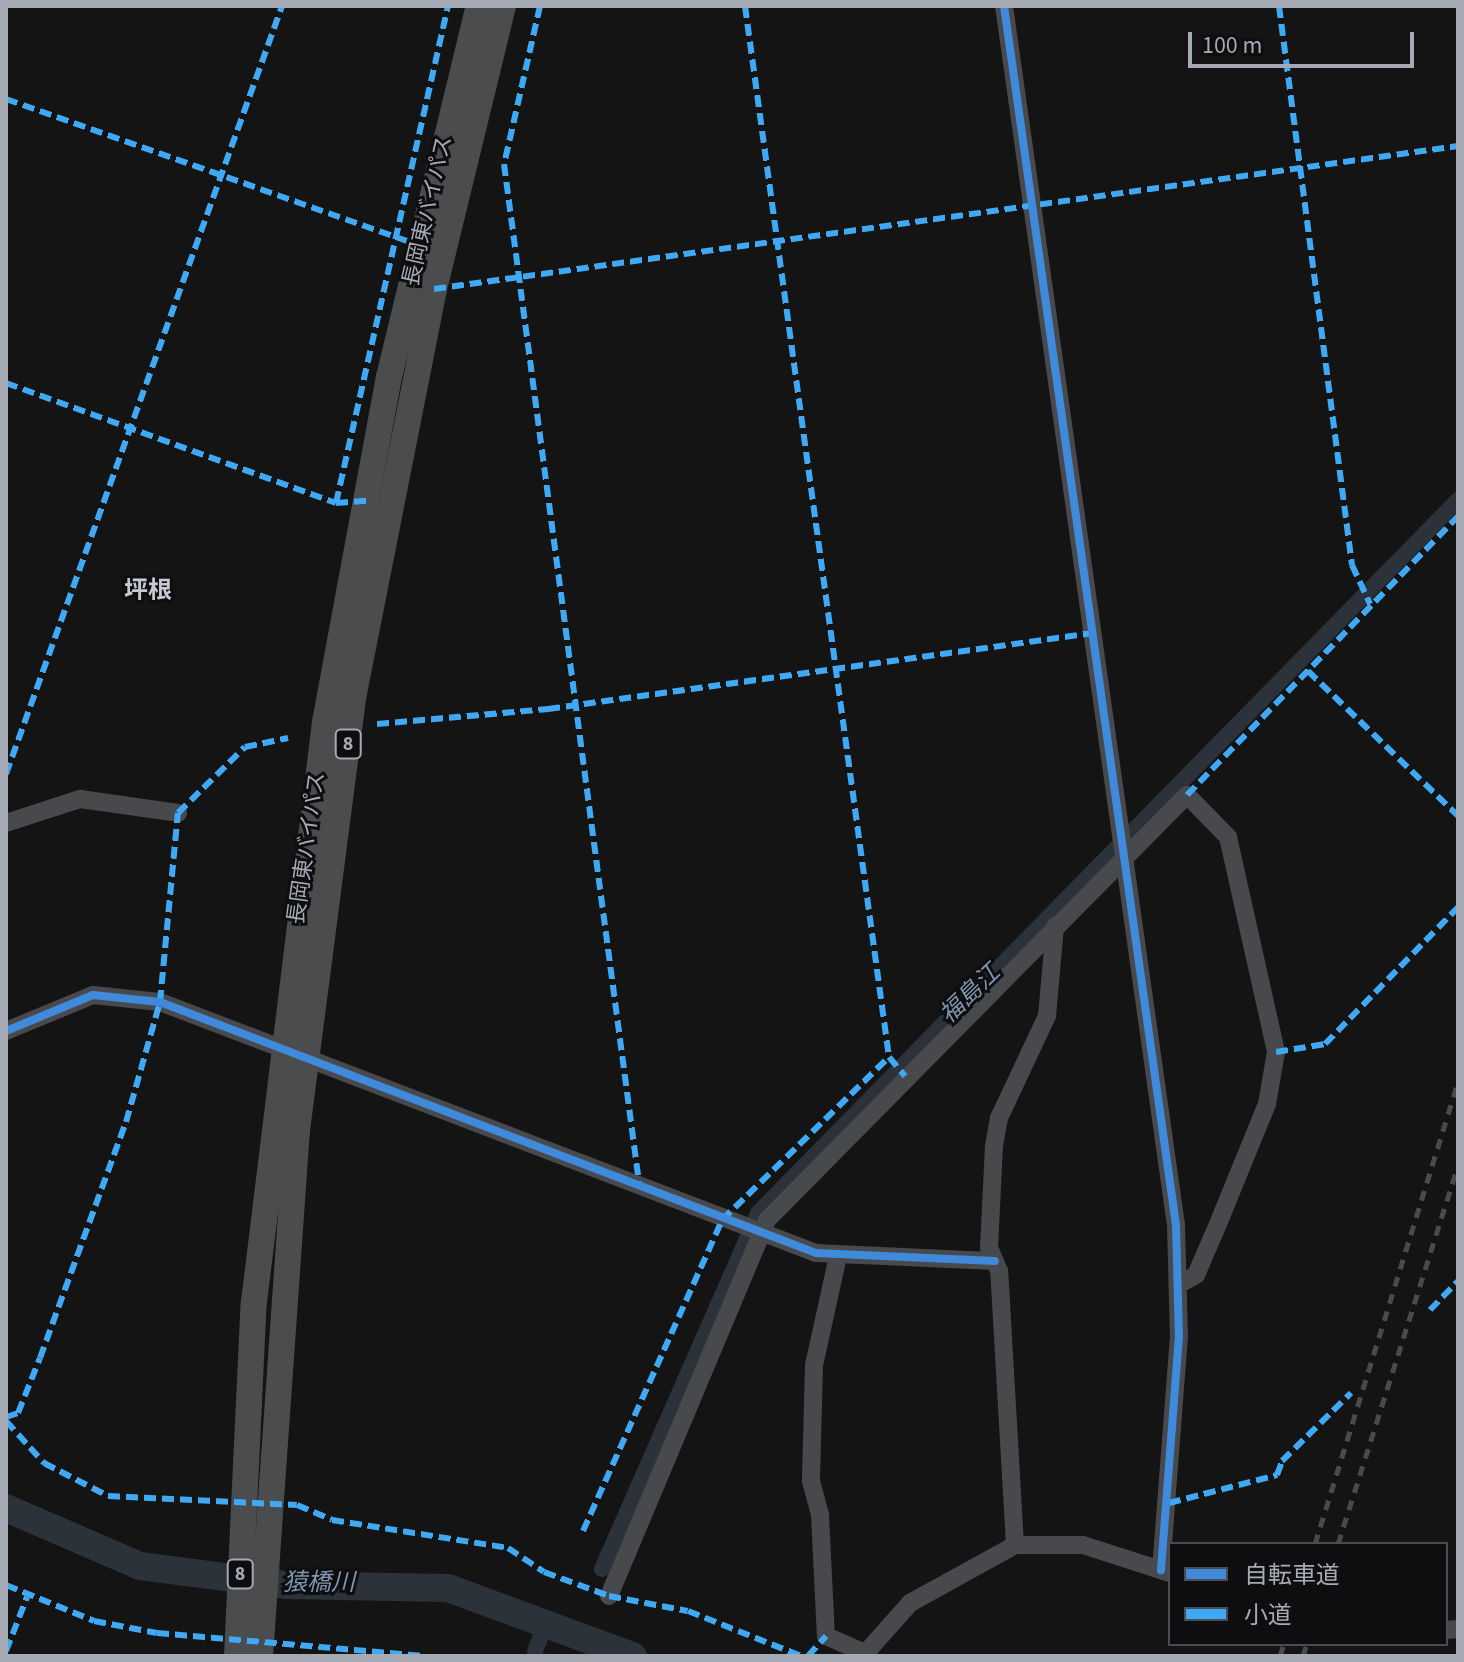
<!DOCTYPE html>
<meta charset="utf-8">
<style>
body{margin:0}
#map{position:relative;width:1464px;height:1662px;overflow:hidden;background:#141414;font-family:"Source Sans 3","Noto Sans JP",sans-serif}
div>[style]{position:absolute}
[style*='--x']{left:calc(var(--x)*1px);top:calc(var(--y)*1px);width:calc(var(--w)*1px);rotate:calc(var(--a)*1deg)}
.canal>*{height:16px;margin:-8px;padding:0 8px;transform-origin:8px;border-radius:8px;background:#2b3239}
.river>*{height:28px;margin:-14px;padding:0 14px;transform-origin:14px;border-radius:14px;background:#2b3239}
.minor>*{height:18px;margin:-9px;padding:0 9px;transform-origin:9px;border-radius:9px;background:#48494c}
.highway>*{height:26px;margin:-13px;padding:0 13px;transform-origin:13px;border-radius:13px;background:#4a4c4e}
.rail>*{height:5px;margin-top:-2.5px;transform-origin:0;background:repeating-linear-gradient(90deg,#494a4d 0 10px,transparent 0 18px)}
.quiet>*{height:6px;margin-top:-3px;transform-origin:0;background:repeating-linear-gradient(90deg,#3fa9f5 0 12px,transparent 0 18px)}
.cycleway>*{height:8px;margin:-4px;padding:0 4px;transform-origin:4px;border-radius:4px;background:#408adc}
span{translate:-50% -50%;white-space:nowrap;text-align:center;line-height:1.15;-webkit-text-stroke:6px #0e0e10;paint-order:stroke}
.shield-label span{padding:2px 6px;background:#0e0e10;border:2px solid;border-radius:6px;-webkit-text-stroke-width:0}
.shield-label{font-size:20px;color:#a5aab4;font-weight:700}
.street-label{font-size:22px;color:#a5aab4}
.neighbourhood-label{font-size:24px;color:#c6c9d1;font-weight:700}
.water-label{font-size:24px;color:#7e96ae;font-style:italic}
.frame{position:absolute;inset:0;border:8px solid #a5aab4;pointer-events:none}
.legend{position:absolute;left:1168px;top:1542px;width:280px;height:104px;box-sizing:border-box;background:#0e0e10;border:2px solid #4a4c52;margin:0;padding:10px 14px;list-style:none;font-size:24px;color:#a5aab4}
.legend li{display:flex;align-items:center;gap:16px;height:40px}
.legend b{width:40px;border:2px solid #4a4c52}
.scale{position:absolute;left:1188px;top:32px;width:226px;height:36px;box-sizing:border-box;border:4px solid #a5aab4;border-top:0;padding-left:10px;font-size:24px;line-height:28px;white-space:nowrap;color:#a5aab4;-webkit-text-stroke:6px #0e0e10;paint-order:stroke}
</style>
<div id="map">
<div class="canal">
<i style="--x:602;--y:1569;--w:389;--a:-66.3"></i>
<i style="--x:758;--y:1213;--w:999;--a:-45.53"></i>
<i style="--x:535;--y:1651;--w:33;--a:-69"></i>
</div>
<div class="river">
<i style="--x:6;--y:1508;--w:146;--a:23.4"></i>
<i style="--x:140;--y:1566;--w:148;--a:7.4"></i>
<i style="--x:287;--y:1585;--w:161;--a:1.1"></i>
<i style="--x:448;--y:1588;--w:197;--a:20.2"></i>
</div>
<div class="minor">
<i style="--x:1004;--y:6;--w:1231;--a:81.97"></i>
<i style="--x:1176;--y:1225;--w:111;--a:88.5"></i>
<i style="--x:1179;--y:1336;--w:235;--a:94.4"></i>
<i style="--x:6;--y:823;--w:78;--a:-18"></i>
<i style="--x:80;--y:799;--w:99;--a:8.1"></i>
<i style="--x:6;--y:1031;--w:94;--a:-22.5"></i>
<i style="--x:93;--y:995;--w:67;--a:6"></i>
<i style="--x:160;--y:1002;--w:702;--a:20.94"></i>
<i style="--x:816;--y:1253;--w:179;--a:2.6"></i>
<i style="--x:838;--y:1256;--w:112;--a:102.4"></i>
<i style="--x:814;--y:1365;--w:116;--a:91.5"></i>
<i style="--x:811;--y:1481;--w:35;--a:75"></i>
<i style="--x:820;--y:1515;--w:121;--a:87.2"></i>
<i style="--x:826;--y:1636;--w:43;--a:23.6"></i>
<i style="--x:1015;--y:1545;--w:274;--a:-93.3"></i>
<i style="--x:999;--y:1271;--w:25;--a:-113"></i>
<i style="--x:989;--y:1248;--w:102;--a:-87.2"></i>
<i style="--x:994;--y:1146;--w:28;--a:-80"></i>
<i style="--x:999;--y:1118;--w:113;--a:-64.8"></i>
<i style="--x:1047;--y:1016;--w:90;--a:-84.9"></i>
<i style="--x:609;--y:1596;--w:408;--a:-67.2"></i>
<i style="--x:767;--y:1220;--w:598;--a:-45.34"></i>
<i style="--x:1187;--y:795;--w:59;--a:45.7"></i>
<i style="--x:1228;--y:837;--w:220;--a:77.4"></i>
<i style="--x:1276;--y:1052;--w:53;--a:99.8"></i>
<i style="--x:1267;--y:1104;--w:122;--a:112.2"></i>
<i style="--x:1221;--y:1217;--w:63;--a:113.3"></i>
<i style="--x:1196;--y:1275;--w:18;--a:151"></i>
<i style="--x:1446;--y:1630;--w:12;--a:-5"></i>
<i style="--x:863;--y:1656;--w:71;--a:-48.4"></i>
<i style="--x:910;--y:1603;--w:120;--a:-28.9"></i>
<i style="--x:1015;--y:1545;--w:68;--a:0"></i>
<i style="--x:1083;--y:1545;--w:91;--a:17.8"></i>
</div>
<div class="highway">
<i style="--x:237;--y:1656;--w:354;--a:-87.3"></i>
<i style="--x:254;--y:1302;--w:584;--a:-83.02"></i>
<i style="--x:325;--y:722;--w:351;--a:-79.5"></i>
<i style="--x:389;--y:377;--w:382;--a:-76.4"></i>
<i style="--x:260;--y:1656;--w:527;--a:-85.98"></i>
<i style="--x:297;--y:1130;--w:441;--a:-82.6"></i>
<i style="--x:354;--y:693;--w:412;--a:-78.8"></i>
<i style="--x:434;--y:289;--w:291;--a:-76.3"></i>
</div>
<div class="rail">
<i style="--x:1315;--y:1544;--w:485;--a:-72.8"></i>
<i style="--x:1338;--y:1544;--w:398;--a:-72.4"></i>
<i style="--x:1280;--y:1656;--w:13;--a:-72"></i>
<i style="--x:1303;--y:1656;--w:13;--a:-72"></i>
</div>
<div class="quiet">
<i style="--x:540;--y:6;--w:162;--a:102.8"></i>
<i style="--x:504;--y:164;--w:1027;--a:82.45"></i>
<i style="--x:745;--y:6;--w:1061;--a:82.2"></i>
<i style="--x:889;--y:1057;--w:25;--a:50"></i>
<i style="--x:1279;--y:6;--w:564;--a:82.56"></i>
<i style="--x:1352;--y:565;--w:43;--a:65.2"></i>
<i style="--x:6;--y:99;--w:439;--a:19.5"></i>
<i style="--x:434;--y:289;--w:1034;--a:-7.95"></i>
<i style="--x:6;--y:383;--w:351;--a:20"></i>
<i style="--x:336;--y:503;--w:31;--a:-4"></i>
<i style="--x:336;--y:503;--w:509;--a:-77.3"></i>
<i style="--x:1308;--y:671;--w:209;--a:44"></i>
<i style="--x:377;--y:724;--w:172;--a:-5"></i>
<i style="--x:548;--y:709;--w:550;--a:-7.94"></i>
<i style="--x:6;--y:774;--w:816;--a:-70.23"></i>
<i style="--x:1187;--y:795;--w:389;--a:-45.8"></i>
<i style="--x:1276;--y:1052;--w:50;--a:-9.3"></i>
<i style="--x:1325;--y:1044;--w:191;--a:-45.8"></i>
<i style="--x:1430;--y:1310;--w:40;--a:-46"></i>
<i style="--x:6;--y:1417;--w:13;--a:-18"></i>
<i style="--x:18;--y:1413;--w:59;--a:-68.2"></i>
<i style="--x:40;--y:1358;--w:251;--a:-70"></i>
<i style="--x:126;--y:1122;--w:125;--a:-74.2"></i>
<i style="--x:160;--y:1002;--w:190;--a:-84.6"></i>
<i style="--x:178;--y:813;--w:94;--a:-44.6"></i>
<i style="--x:245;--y:747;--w:44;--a:-11.8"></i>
<i style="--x:6;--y:1421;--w:57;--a:47.9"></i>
<i style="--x:44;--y:1463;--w:72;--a:27.3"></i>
<i style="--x:108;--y:1496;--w:189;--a:2.7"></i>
<i style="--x:297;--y:1505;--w:38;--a:23"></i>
<i style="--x:332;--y:1520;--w:178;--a:9"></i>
<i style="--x:508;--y:1548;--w:43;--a:33.7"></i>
<i style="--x:544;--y:1572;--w:69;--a:20.3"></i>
<i style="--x:609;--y:1596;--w:80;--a:10.8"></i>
<i style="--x:688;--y:1611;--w:122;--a:21.7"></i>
<i style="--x:1169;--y:1503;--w:112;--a:-14.5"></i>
<i style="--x:1277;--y:1475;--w:15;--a:-70"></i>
<i style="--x:1282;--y:1461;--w:97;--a:-44.6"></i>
<i style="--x:583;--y:1531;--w:341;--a:-65.9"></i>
<i style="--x:722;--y:1220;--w:233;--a:-44.3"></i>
<i style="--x:6;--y:1585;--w:95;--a:22.2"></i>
<i style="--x:94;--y:1621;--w:64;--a:10.8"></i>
<i style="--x:157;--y:1633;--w:268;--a:4.9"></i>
<i style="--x:6;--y:1651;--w:58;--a:-68.7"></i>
<i style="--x:808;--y:1656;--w:27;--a:-48"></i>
</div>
<div class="cycleway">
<i style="--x:1004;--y:6;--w:1231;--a:81.97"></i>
<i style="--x:1176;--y:1225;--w:111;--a:88.5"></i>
<i style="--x:1179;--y:1336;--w:235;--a:94.4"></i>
<i style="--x:6;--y:1031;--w:94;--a:-22.5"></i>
<i style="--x:93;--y:995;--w:67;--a:6"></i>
<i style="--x:160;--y:1002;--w:702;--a:20.94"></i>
<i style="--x:816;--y:1253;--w:179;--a:2.6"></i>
</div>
<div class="shield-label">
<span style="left:348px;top:744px">8</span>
<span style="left:240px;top:1574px">8</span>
</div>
<div class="street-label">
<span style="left:428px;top:211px;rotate:-77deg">長岡東バイパス</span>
<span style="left:307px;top:848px;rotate:-82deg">長岡東バイパス</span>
</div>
<div class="neighbourhood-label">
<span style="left:148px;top:591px">坪根</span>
</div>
<div class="water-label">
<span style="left:970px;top:994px;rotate:-44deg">福島江</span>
<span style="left:319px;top:1583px">猿橋川</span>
</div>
<div class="frame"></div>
<ul class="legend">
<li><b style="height:10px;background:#408adc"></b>自転車道</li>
<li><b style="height:10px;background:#3fa9f5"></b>小道</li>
</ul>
<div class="scale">100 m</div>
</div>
